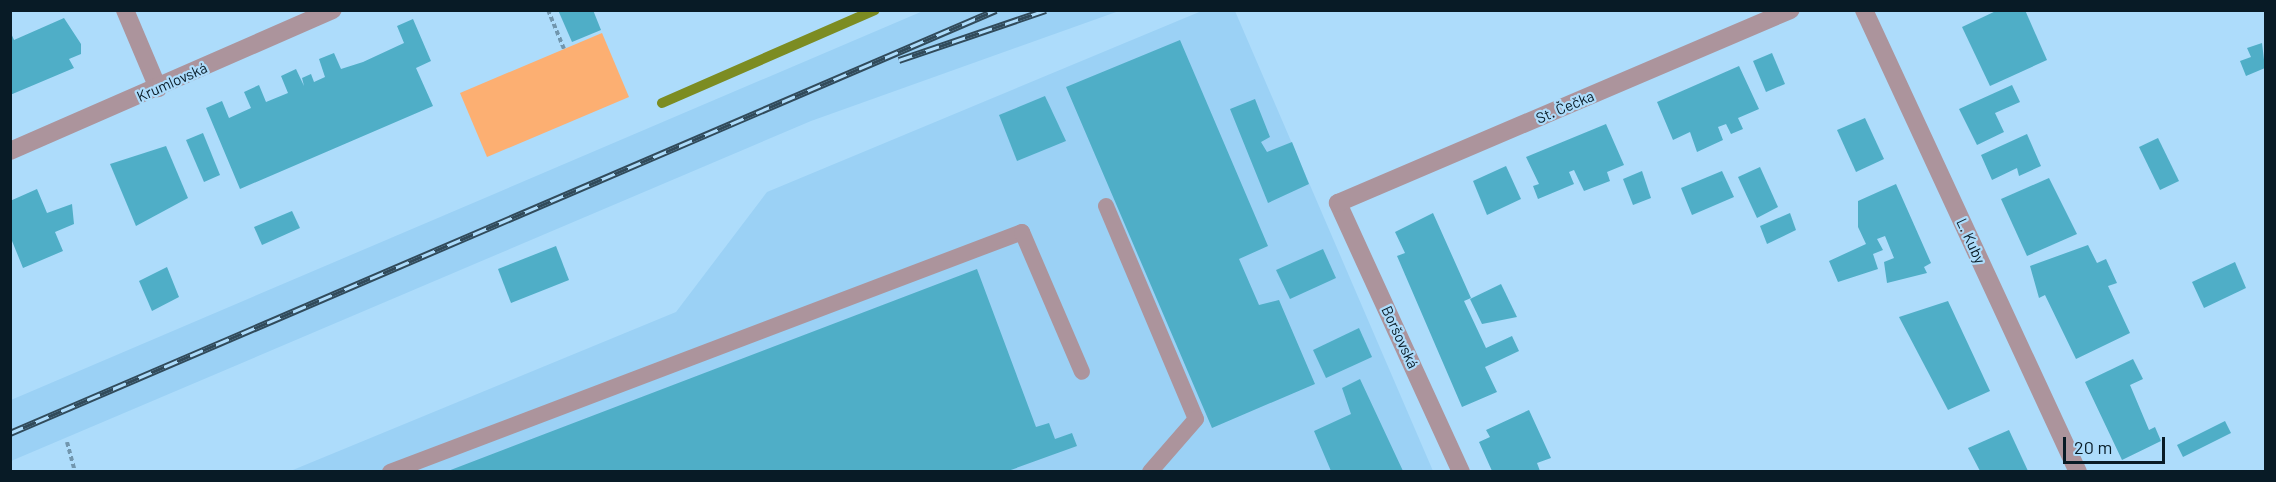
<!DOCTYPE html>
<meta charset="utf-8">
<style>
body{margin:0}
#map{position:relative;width:2276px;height:482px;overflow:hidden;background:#addcfb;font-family:Barlow,sans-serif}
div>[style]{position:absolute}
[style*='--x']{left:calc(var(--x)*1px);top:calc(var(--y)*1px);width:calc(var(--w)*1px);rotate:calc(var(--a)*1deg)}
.built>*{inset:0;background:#9bd1f5}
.green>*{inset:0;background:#fcaf72}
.stream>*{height:10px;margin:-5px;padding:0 5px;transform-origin:5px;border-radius:5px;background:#7c8c22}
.building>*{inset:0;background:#4faec7}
.path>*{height:4px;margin-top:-2px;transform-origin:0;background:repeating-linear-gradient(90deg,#7196ae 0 4.5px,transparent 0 7.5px)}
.lane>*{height:16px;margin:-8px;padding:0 8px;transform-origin:8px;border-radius:8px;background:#ac949c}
.street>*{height:18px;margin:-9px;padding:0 9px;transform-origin:9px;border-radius:9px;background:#ac949c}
.rail>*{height:7px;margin-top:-3.5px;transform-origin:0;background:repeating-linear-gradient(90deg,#addcfb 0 14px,#314b5b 0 28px);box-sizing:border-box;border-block:2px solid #314b5b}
span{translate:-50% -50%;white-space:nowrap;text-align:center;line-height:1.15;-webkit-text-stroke:4.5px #addcfb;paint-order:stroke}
.street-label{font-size:15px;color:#081b26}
.frame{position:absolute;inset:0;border:12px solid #081b26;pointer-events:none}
.scale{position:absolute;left:2063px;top:437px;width:102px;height:27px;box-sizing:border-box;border:3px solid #081b26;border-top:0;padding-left:8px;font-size:18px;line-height:21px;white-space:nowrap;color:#081b26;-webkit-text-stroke:4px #addcfb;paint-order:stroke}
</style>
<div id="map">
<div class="built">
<i style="clip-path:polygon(1204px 10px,1235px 11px,1433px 471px,288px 472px,676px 312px,767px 192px)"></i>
<i style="clip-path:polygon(923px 11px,1119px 11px,811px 121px,11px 461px,11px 400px)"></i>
</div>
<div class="green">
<i style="clip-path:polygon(602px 33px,629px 97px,487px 157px,460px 93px)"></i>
</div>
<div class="stream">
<i style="--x:662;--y:103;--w:232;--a:-23.6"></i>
</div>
<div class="building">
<i style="clip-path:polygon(558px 10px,593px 10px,601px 30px,572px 42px)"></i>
<i style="clip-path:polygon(1998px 10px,2025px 10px,2047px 60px,1990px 86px,1962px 27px)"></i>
<i style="clip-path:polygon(64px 18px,81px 44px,81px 54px,69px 59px,74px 68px,10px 95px,10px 31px,14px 40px)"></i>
<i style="clip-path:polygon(413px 19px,431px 61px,416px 68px,433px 106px,240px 189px,206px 108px,222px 101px,229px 118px,251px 108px,244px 92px,259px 85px,266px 102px,288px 93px,281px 76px,296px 69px,304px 86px,302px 78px,311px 74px,314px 82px,325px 77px,319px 59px,334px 53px,341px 69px,363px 62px,404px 43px,397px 26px)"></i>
<i style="clip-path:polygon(1180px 40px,1268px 246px,1239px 259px,1259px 305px,1279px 300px,1315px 384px,1212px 428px,1066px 87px)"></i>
<i style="clip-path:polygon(2262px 43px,2265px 68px,2246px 76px,2240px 61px,2251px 57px,2247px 48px)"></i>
<i style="clip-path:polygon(1772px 53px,1785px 84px,1766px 92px,1753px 61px)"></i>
<i style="clip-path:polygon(1739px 66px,1759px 109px,1738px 118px,1743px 129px,1731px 134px,1726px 124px,1718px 127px,1723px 140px,1697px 152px,1690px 132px,1673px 140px,1657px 102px)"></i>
<i style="clip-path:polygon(2012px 85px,2020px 102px,1995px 113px,2004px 132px,1977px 145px,1959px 109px)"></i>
<i style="clip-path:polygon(1045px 96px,1066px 141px,1017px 161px,999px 115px)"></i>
<i style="clip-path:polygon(1255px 99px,1270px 137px,1261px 142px,1267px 152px,1292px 142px,1309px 184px,1268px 203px,1230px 109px)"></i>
<i style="clip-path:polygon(1865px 118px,1884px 159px,1856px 172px,1837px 130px)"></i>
<i style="clip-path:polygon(1606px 124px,1624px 165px,1607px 172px,1610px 181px,1584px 191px,1574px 170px,1569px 172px,1574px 184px,1538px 199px,1533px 186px,1539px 184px,1526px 157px)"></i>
<i style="clip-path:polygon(203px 133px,220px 175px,204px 182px,186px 140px)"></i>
<i style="clip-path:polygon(2027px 134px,2041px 166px,2019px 176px,2017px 168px,1992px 180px,1981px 155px)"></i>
<i style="clip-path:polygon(2158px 138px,2179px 181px,2160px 190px,2139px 147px)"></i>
<i style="clip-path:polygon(166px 146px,188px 198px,136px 226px,110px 164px)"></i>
<i style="clip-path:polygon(1506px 166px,1521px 199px,1487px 215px,1473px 181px)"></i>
<i style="clip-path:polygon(1760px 167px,1778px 207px,1757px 218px,1738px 177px)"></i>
<i style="clip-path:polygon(1642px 171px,1651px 198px,1633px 205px,1623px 179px)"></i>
<i style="clip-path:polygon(1722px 171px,1734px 197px,1692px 215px,1681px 188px)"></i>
<i style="clip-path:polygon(2049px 178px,2077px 234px,2027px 256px,2001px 199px)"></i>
<i style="clip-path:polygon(1896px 184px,1931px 263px,1924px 267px,1927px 273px,1887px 283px,1884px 262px,1894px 258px,1885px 236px,1877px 239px,1883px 250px,1873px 254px,1878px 269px,1838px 282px,1829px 261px,1866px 244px,1858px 227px,1858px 201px)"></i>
<i style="clip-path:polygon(37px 189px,47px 213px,72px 204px,74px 224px,55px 232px,63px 251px,23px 268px,10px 236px,10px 201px)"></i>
<i style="clip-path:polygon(292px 211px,300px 228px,262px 245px,254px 227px)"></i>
<i style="clip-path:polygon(1433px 213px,1471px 298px,1464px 301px,1486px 348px,1512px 336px,1519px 351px,1485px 367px,1497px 392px,1462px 407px,1397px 256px,1405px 253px,1395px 232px)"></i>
<i style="clip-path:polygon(1790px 213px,1796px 230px,1767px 244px,1760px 226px)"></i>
<i style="clip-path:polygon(2088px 245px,2097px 263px,2106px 259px,2117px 283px,2108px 286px,2130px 333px,2076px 359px,2045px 295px,2039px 298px,2030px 266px)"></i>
<i style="clip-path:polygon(556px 246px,569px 280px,511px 303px,498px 269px)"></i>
<i style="clip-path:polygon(1323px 249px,1336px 278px,1290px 299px,1276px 270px)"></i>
<i style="clip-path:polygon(2235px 262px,2246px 288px,2204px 308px,2192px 282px)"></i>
<i style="clip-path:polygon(167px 267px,179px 297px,152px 311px,139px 281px)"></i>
<i style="clip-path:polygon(977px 269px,1036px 427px,1049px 423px,1055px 439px,1072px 433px,1077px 446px,1008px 471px,448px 471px)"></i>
<i style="clip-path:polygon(1501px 284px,1517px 317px,1482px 324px,1470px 299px)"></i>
<i style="clip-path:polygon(1948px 301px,1990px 391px,1948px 410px,1899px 317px)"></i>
<i style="clip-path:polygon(1359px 328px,1372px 357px,1326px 378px,1313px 350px)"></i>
<i style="clip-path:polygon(2133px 359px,2143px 379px,2130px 385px,2149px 430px,2155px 427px,2161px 441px,2122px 460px,2085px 382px)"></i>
<i style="clip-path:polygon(1360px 379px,1403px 471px,1331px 471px,1314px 431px,1351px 414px,1342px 388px)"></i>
<i style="clip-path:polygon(1529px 410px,1551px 458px,1537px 463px,1540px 471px,1492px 471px,1479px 442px,1490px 437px,1486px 430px)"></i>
<i style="clip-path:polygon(2225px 421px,2231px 433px,2183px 457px,2177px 445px)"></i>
<i style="clip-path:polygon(2009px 430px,2028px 471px,1980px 471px,1968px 448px)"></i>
</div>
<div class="path">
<i style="--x:548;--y:10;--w:42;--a:67.7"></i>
<i style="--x:67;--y:442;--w:31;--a:75"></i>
</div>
<div class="lane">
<i style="--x:1106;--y:206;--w:231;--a:67.1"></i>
<i style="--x:1196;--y:419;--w:70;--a:131"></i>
<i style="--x:390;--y:472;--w:676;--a:-20.79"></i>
<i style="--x:1022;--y:232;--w:152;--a:66.8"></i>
</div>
<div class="street">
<i style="--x:125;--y:10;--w:85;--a:67.1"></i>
<i style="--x:1864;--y:10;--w:509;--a:65.15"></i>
<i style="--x:10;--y:151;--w:352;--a:-23.6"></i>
<i style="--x:1461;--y:472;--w:296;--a:-114.6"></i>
<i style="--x:1338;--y:203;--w:492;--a:-23.1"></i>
</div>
<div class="rail">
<i style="--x:899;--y:60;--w:155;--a:-18.8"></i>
<i style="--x:10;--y:433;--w:1073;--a:-23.22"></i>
</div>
<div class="street-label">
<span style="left:172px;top:82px;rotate:-24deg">Krumlovská</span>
<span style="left:1565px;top:107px;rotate:-23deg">St. Čečka</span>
<span style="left:1971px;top:241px;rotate:65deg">L. Kuby</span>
<span style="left:1400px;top:337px;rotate:65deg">Boršovská</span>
</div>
<div class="frame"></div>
<div class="scale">20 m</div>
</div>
